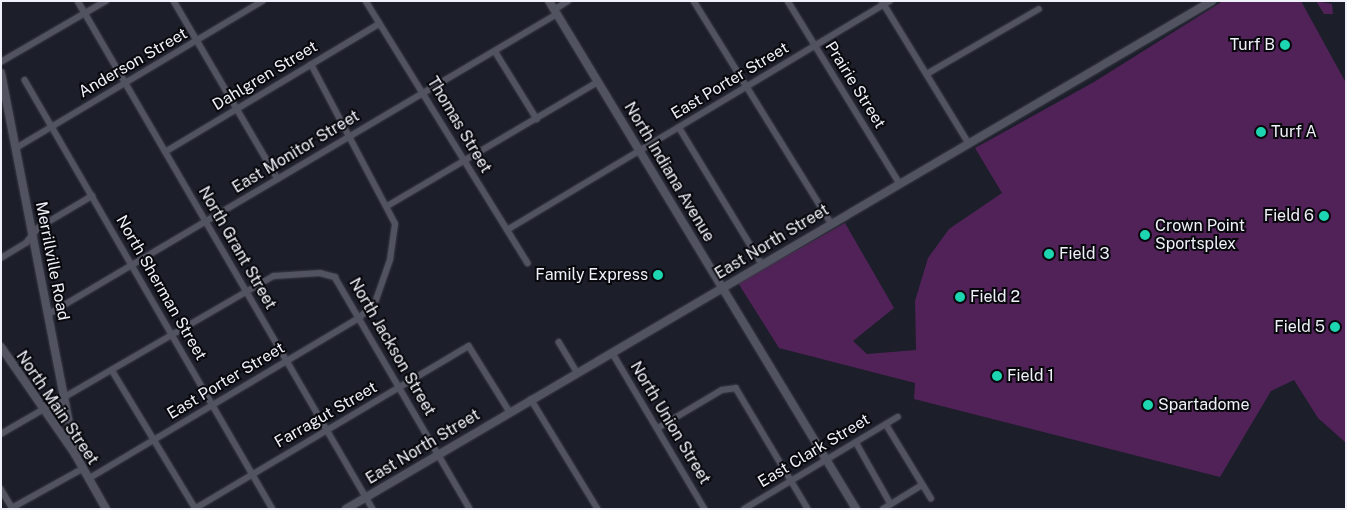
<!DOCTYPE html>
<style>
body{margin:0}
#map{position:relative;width:1347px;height:510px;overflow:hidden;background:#1c1e2a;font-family:"Public Sans",sans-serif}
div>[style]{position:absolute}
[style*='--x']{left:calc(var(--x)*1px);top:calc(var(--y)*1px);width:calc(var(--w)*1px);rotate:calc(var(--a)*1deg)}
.green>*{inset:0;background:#502257}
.roads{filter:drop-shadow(0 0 1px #3a3b45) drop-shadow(0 0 1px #3a3b45)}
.street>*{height:5.5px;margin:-2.75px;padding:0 2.75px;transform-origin:2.75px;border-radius:2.75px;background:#515361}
.secondary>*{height:8px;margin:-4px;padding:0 4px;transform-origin:4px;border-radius:4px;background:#515361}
.dots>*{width:14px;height:14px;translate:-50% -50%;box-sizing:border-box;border:2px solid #08080d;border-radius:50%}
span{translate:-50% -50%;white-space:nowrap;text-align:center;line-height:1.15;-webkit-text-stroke:4px #08080d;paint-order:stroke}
.poi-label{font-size:16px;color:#eff0f9}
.right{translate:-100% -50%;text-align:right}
.left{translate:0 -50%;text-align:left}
.street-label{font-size:16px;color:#eff0f9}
.frame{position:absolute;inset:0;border:2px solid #eff0f9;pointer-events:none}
</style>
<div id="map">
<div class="green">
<i style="clip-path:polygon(1223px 1px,1301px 1px,1346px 83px,1346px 443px,1318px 418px,1294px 380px,1271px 391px,1220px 477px,914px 399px,915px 383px,779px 348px,738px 283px,845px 223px,894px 308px,853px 341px,867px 354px,916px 350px,915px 301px,928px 258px,949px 229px,1002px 193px,975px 148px,1094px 82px)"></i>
<i style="clip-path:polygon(1316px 1px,1332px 4px,1333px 14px,1324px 14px)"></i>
</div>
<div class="roads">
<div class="street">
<i style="--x:78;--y:1;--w:587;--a:59.86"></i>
<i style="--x:174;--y:1;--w:206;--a:59.7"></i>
<i style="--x:366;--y:1;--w:308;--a:58.3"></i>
<i style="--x:694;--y:1;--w:261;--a:58.3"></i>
<i style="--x:788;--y:1;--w:212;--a:58.5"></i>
<i style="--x:882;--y:1;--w:165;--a:58.6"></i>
<i style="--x:554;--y:10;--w:17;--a:-33"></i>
<i style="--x:495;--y:51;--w:80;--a:58.3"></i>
<i style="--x:1;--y:62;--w:121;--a:-30.2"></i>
<i style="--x:927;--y:74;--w:129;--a:-30.1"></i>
<i style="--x:25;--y:80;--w:496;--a:60"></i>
<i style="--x:679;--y:127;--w:160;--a:58.8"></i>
<i style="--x:16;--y:148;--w:287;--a:-30.8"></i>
<i style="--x:165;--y:152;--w:249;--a:-30.9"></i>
<i style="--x:389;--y:205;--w:243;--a:-30.5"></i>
<i style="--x:507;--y:230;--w:446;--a:-30.9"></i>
<i style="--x:1;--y:258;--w:29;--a:-31"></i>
<i style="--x:26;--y:243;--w:19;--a:-51"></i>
<i style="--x:38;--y:228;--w:63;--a:-30.7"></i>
<i style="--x:49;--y:314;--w:590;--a:-30.56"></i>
<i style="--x:559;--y:342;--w:35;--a:59"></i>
<i style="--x:612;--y:352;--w:182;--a:59.4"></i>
<i style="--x:112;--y:370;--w:162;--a:58.9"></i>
<i style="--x:531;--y:399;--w:129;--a:58.7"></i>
<i style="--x:886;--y:424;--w:87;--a:58.7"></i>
<i style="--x:658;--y:428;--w:74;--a:-30.7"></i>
<i style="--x:722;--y:390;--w:14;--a:-8"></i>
<i style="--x:736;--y:388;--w:141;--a:59.2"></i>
<i style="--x:1;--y:434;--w:315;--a:-30.1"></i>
<i style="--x:274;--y:276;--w:46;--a:-3.7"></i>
<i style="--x:320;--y:273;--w:16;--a:15"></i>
<i style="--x:335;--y:277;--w:268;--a:59.8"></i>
<i style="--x:856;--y:442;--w:71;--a:60.6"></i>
<i style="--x:88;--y:479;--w:315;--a:-30.7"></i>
<i style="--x:359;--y:318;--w:22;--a:-43"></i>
<i style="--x:375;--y:303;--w:46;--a:-70.8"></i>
<i style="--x:390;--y:260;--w:36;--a:-82"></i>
<i style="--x:395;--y:224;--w:180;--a:-117.8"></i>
<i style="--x:1;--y:489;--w:23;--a:59"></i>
<i style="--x:12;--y:508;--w:80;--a:-29.1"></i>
<i style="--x:196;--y:508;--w:317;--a:-30.7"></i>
<i style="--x:469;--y:346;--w:78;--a:58.2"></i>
<i style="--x:744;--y:509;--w:179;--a:-30.9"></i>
<i style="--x:883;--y:509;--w:46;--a:-31.6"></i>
</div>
<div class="secondary">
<i style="--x:549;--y:1;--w:594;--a:58.85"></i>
<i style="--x:1;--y:73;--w:388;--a:79"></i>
<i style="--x:1;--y:347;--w:130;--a:55.3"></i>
<i style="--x:75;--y:454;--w:63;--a:60.6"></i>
<i style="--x:346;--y:509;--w:1004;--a:-30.4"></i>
</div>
</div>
<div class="dots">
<i style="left:1285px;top:45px;background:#1dd5b1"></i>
<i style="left:1261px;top:132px;background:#1dd5b1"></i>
<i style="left:1324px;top:216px;background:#1dd5b1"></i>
<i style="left:1145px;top:235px;background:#1dd5b1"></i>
<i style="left:1049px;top:254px;background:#1dd5b1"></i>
<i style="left:658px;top:275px;background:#1dd5b1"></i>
<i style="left:960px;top:297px;background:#1dd5b1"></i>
<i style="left:1335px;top:327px;background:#1dd5b1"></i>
<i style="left:997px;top:376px;background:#1dd5b1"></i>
<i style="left:1148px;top:405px;background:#1dd5b1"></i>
</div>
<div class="poi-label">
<span class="right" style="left:1275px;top:45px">Turf B</span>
<span class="left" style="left:1271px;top:132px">Turf A</span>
<span class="right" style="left:1314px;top:216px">Field 6</span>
<span class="left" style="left:1155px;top:235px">Crown Point<br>Sportsplex</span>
<span class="left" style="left:1059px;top:254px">Field 3</span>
<span class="right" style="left:648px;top:275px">Family Express</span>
<span class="left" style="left:970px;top:297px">Field 2</span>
<span class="right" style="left:1325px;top:327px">Field 5</span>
<span class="left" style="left:1007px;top:376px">Field 1</span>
<span class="left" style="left:1158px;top:405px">Spartadome</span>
</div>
<div class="street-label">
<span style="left:133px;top:63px;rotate:-30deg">Anderson Street</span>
<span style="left:265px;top:76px;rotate:-31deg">Dahlgren Street</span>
<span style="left:730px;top:81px;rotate:-31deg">East Porter Street</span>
<span style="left:855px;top:85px;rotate:58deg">Prairie Street</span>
<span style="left:459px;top:125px;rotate:59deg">Thomas Street</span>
<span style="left:296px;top:152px;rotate:-31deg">East Monitor Street</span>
<span style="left:669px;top:172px;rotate:59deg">North Indiana Avenue</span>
<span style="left:772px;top:242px;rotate:-31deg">East North Street</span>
<span style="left:237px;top:248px;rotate:60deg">North Grant Street</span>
<span style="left:52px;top:261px;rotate:79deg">Merrillville Road</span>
<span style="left:161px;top:288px;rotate:60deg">North Sherman Street</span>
<span style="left:392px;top:347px;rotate:60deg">North Jackson Street</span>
<span style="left:226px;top:381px;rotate:-31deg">East Porter Street</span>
<span style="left:57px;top:408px;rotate:56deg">North Main Street</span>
<span style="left:326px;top:415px;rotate:-30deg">Farragut Street</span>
<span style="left:670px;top:423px;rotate:59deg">North Union Street</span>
<span style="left:423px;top:447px;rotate:-31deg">East North Street</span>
<span style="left:814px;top:451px;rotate:-31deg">East Clark Street</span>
</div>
<div class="frame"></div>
</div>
